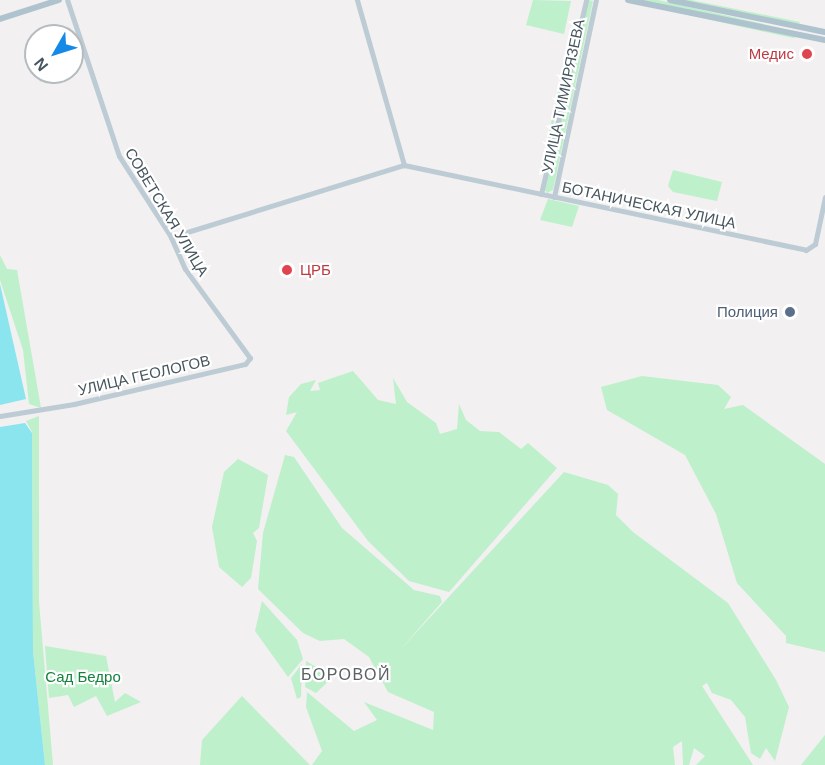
<!DOCTYPE html>
<meta charset="utf-8">
<style>
body{margin:0}
#map{position:relative;width:825px;height:765px;overflow:hidden;background:#f2f0f0;font-family:Arial,sans-serif}
div>[style]{position:absolute}
[style*='--x']{left:calc(var(--x)*1px);top:calc(var(--y)*1px);width:calc(var(--w)*1px);rotate:calc(var(--a)*1deg)}
.green>*{inset:0;background:#bef0cb}
.water>*{inset:0;background:#8ae5ee}
.secondary>*{height:5px;margin:-2.5px;padding:0 2.5px;transform-origin:2.5px;border-radius:2.5px;background:#bdcbd4}
.primary>*{height:6px;margin:-3px;padding:0 3px;transform-origin:3px;border-radius:3px;background:#afc3cf}
.dots>*{width:16px;height:16px;translate:-50% -50%;box-sizing:border-box;border:3px solid #fff;border-radius:50%}
span{translate:-50% -50%;white-space:nowrap;text-align:center;line-height:1.15;-webkit-text-stroke:4.5px #fff;paint-order:stroke}
.health-label{font-size:15px;color:#be3a42}
.right{translate:-100% -50%;text-align:right}
.left{translate:0 -50%;text-align:left}
.street-label{font-size:15px;color:#47565e}
.service-label{font-size:15px;color:#4e5e75}
.park-label{font-size:15px;color:#15823f}
.neighbourhood-label{font-size:16px;color:#5c6165;letter-spacing:1.5px}
.north{position:absolute;left:24px;top:24px;width:60px;height:60px;box-sizing:border-box;background:#fff;border:2px solid #b5bbbf;border-radius:50%;rotate:231deg;font-size:16px;font-weight:700;line-height:24px;text-align:center;color:#47565e}
.north::after{content:'';display:block;margin:auto;width:21px;height:27px;background:#1589e7;clip-path:polygon(50% 0,100% 100%,50% 72%,0 100%)}
</style>
<div id="map">
<div class="green">
<i style="clip-path:polygon(533px 0,571px 1px,564px 34px,526px 25px)"></i>
<i style="clip-path:polygon(588px 0,593px 1px,553px 190px,547px 193px,544px 188px)"></i>
<i style="clip-path:polygon(635px 0,658px 0,825px 38px)"></i>
<i style="clip-path:polygon(675px 0,691px 0,800px 22px,799px 24px)"></i>
<i style="clip-path:polygon(661px 9px,801px 36px,793px 38px)"></i>
<i style="clip-path:polygon(579px 21px,566px 63px,548px 152px,547px 140px,573px 30px)"></i>
<i style="clip-path:polygon(673px 170px,722px 182px,717px 201px,673px 192px,668px 186px)"></i>
<i style="clip-path:polygon(548px 199px,579px 206px,572px 227px,540px 220px)"></i>
<i style="clip-path:polygon(0 255px,7px 269px,17px 270px,41px 408px,29px 404px,23px 350px,0 280px)"></i>
<i style="clip-path:polygon(353px 371px,378px 400px,396px 404px,393px 378px,407px 402px,436px 423px,440px 434px,457px 429px,459px 404px,466px 420px,480px 431px,499px 432px,521px 449px,528px 443px,557px 468px,449px 592px,409px 581px,368px 541px,286px 431px,297px 412px,286px 415px,289px 397px,301px 384px,316px 380px,310px 391px,320px 390px,318px 383px)"></i>
<i style="clip-path:polygon(642px 376px,718px 385px,731px 397px,724px 409px,743px 405px,825px 464px,825px 652px,786px 643px,786px 636px,737px 583px,716px 514px,685px 455px,607px 410px,601px 387px)"></i>
<i style="clip-path:polygon(39px 416px,39px 602px,53px 765px,45px 765px,33px 651px,32px 432px,26px 421px)"></i>
<i style="clip-path:polygon(285px 455px,294px 457px,342px 528px,414px 590px,440px 596px,442px 602px,399px 651px,564px 472px,608px 485px,618px 494px,616px 515px,633px 532px,728px 603px,776px 680px,789px 707px,775px 761px,766px 748px,760px 759px,751px 753px,745px 717px,731px 700px,712px 693px,707px 683px,702px 686px,753px 765px,696px 765px,705px 756px,694px 748px,689px 765px,683px 765px,682px 741px,673px 747px,675px 765px,312px 765px,322px 751px,306px 707px,307px 692px,354px 731px,377px 720px,364px 702px,433px 730px,434px 712px,388px 692px,369px 657px,344px 639px,320px 641px,303px 633px,258px 589px,263px 533px)"></i>
<i style="clip-path:polygon(238px 459px,268px 475px,259px 528px,253px 533px,257px 541px,251px 578px,242px 587px,219px 567px,212px 527px,224px 472px)"></i>
<i style="clip-path:polygon(262px 601px,297px 640px,303px 659px,288px 677px,255px 631px)"></i>
<i style="clip-path:polygon(45px 646px,106px 656px,115px 702px,125px 693px,141px 702px,107px 716px,96px 696px,74px 707px,68px 695px,49px 698px)"></i>
<i style="clip-path:polygon(306px 661px,333px 677px,316px 693px,305px 687px)"></i>
<i style="clip-path:polygon(302px 664px,301px 697px,297px 699px,291px 678px)"></i>
<i style="clip-path:polygon(242px 696px,310px 765px,200px 765px,202px 740px)"></i>
<i style="clip-path:polygon(825px 735px,825px 765px,801px 765px)"></i>
</div>
<div class="water">
<i style="clip-path:polygon(0 284px,26px 399px,0 405px)"></i>
<i style="clip-path:polygon(25px 423px,32px 433px,33px 651px,45px 765px,0 765px,0 427px)"></i>
</div>
<div class="secondary">
<i style="--x:357;--y:0;--w:172;--a:74.1"></i>
<i style="--x:541;--y:194;--w:199;--a:-76.9"></i>
<i style="--x:554;--y:197;--w:201;--a:-78"></i>
<i style="--x:171;--y:237;--w:244;--a:-17.2"></i>
<i style="--x:404;--y:165;--w:411;--a:11.9"></i>
<i style="--x:806;--y:250;--w:11;--a:-34"></i>
<i style="--x:815;--y:244;--w:48;--a:-78"></i>
<i style="--x:0;--y:416;--w:75;--a:-9.2"></i>
<i style="--x:74;--y:404;--w:176;--a:-13.2"></i>
<i style="--x:245;--y:364;--w:8;--a:-50"></i>
<i style="--x:250;--y:358;--w:110;--a:-126.1"></i>
<i style="--x:185;--y:269;--w:35;--a:-114"></i>
<i style="--x:171;--y:237;--w:96;--a:-122.7"></i>
<i style="--x:119;--y:156;--w:164;--a:-108.4"></i>
</div>
<div class="primary">
<i style="--x:628;--y:0;--w:201;--a:11.5"></i>
<i style="--x:670;--y:0;--w:158;--a:11.7"></i>
<i style="--x:0;--y:19;--w:62;--a:-17.9"></i>
</div>
<div class="dots">
<i style="left:807px;top:54px;background:#e0444e"></i>
<i style="left:287px;top:270px;background:#e0444e"></i>
<i style="left:790px;top:312px;background:#5c6f8a"></i>
</div>
<div class="health-label">
<span class="right" style="left:794px;top:54px">Медис</span>
<span class="left" style="left:300px;top:270px">ЦРБ</span>
</div>
<div class="street-label">
<span style="left:563px;top:96px;rotate:-78deg">УЛИЦА ТИМИРЯЗЕВА</span>
<span style="left:649px;top:205px;rotate:12deg">БОТАНИЧЕСКАЯ УЛИЦА</span>
<span style="left:167px;top:212px;rotate:59deg">СОВЕТСКАЯ УЛИЦА</span>
<span style="left:144px;top:375px;rotate:-13deg">УЛИЦА ГЕОЛОГОВ</span>
</div>
<div class="service-label">
<span class="right" style="left:778px;top:312px">Полиция</span>
</div>
<div class="park-label">
<span style="left:83px;top:677px">Сад Бедро</span>
</div>
<div class="neighbourhood-label">
<span style="left:346px;top:675px">БОРОВОЙ</span>
</div>
<div class="north">N</div>
</div>
